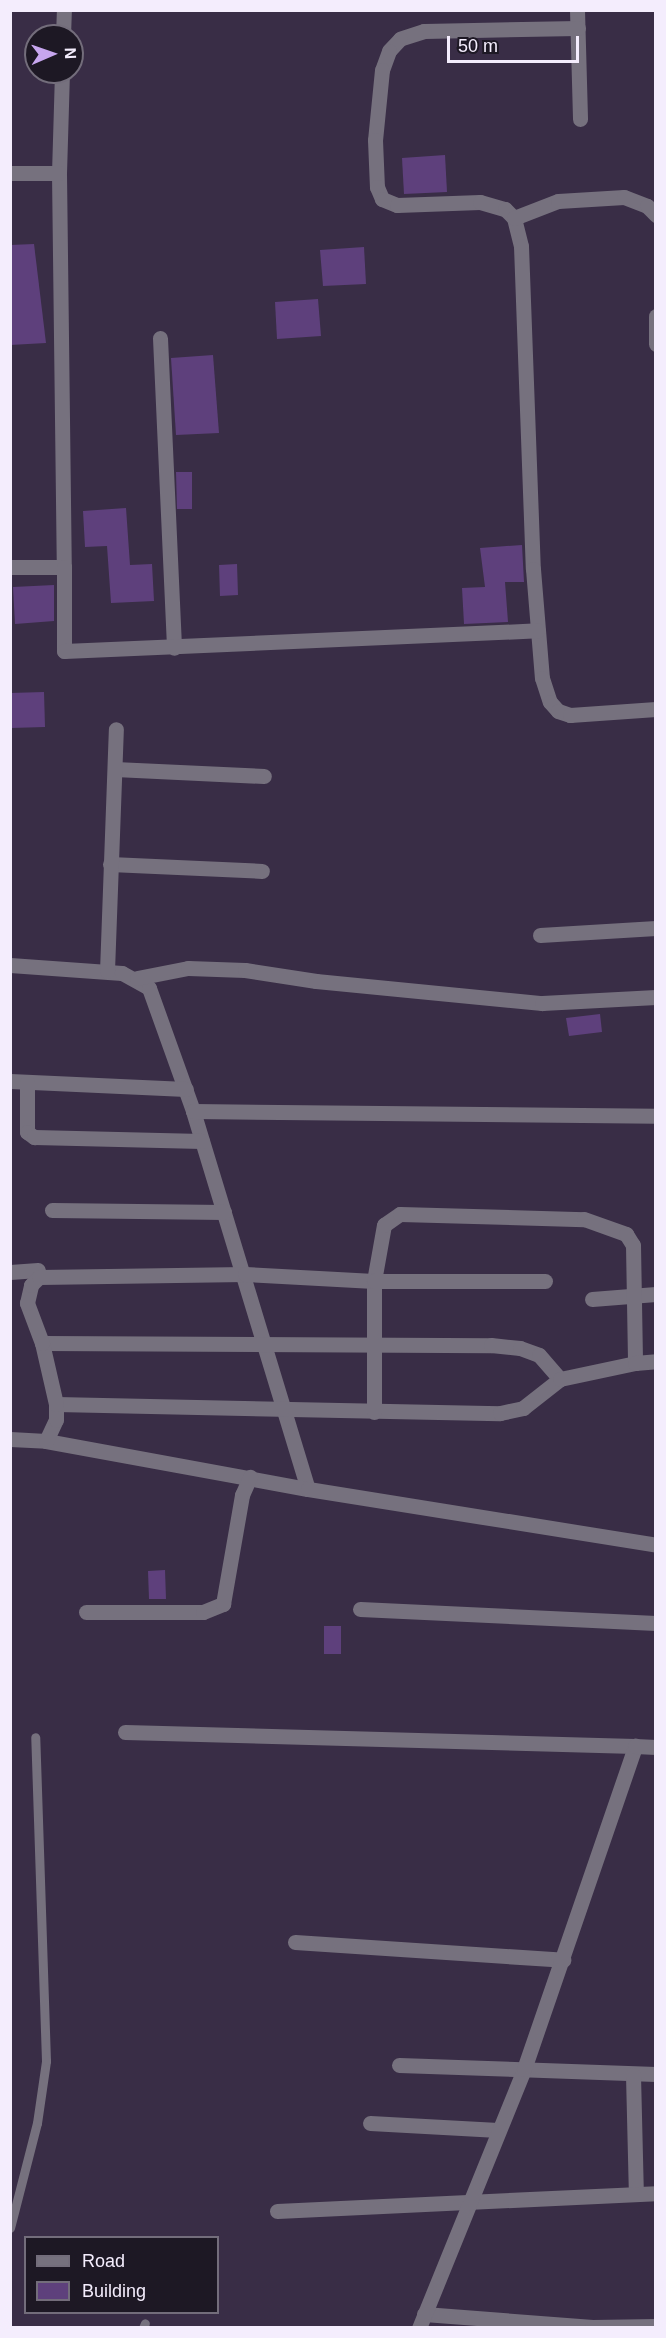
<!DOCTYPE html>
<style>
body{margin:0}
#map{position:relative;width:666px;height:2338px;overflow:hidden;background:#392d46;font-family:Helvetica,sans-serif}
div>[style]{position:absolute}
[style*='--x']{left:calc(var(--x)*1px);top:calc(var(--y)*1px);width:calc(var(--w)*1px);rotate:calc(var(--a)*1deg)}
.building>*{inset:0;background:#5e407c}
.service>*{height:9px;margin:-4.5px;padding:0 4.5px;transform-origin:4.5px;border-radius:4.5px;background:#76717e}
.minor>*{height:15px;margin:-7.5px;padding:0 7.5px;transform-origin:7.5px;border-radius:7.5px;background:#76717e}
span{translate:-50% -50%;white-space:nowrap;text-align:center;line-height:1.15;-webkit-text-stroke:6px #1d1824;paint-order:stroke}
.frame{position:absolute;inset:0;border:12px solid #f4edfd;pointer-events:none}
.legend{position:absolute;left:24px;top:2236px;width:195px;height:78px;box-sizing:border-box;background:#1d1824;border:2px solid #736d7b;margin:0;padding:8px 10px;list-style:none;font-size:18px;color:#f4edfd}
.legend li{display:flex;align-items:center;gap:12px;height:30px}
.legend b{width:30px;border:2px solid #736d7b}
.north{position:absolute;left:24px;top:24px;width:60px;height:60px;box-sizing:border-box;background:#1d1824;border:2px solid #736d7b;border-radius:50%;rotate:88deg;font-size:16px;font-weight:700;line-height:24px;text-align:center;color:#f4edfd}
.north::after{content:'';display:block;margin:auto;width:21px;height:27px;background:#c7a6ef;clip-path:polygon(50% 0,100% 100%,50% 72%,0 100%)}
.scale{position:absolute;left:447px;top:36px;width:132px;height:27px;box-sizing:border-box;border:3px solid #f4edfd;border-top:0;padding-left:8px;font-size:18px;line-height:21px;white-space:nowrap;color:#f4edfd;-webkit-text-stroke:4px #1d1824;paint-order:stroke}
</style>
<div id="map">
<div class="building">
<i style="clip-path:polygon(445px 155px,447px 192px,404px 194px,402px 158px)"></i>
<i style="clip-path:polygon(34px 244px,46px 343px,10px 345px,10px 245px)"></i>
<i style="clip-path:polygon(364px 247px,366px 284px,323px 286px,320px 250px)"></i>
<i style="clip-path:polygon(318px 299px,321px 336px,277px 339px,275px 302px)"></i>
<i style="clip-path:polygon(213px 355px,219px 433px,176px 435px,171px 358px)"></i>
<i style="clip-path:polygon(176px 472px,192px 472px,192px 509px,177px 509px)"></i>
<i style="clip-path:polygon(126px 508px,130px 565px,152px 564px,154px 601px,111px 603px,107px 546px,85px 547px,83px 511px)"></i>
<i style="clip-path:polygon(522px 545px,524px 582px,505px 582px,508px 622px,464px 624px,462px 588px,485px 587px,480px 548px)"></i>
<i style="clip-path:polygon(237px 564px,238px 595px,220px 596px,219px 565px)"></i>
<i style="clip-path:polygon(54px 585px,54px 621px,15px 624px,13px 587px)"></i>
<i style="clip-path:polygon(44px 692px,45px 727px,11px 728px,10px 693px)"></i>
<i style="clip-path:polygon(600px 1014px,602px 1032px,569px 1036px,566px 1018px)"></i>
<i style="clip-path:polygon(165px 1570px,166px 1599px,149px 1599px,148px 1571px)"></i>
<i style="clip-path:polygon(324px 1626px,341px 1626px,341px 1654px,324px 1654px)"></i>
</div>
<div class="service">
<i style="--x:10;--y:2228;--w:108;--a:-75.6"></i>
<i style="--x:37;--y:2123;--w:63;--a:-81.7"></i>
<i style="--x:46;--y:2061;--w:324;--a:-91.9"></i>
<i style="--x:143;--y:2328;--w:5;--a:-68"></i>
</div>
<div class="minor">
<i style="--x:577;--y:10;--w:109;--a:88.4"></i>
<i style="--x:578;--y:28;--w:154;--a:178.9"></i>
<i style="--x:424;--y:31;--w:25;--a:162"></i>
<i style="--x:400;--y:39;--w:16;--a:133"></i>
<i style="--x:389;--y:51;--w:20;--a:110"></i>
<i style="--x:382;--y:70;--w:70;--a:95.7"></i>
<i style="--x:375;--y:140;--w:47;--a:87.6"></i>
<i style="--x:377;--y:187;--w:13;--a:67"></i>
<i style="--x:382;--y:199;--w:16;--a:22"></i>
<i style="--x:397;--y:205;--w:83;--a:-2.1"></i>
<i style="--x:480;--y:202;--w:26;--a:16"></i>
<i style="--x:505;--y:209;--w:13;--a:45"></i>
<i style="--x:514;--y:218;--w:29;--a:76"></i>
<i style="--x:521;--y:246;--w:323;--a:87.9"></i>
<i style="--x:533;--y:569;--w:109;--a:85.3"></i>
<i style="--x:542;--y:678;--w:25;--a:72"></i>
<i style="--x:550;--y:702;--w:12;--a:48"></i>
<i style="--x:558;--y:711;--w:13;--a:18"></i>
<i style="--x:570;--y:715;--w:86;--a:-4"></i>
<i style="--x:63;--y:36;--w:26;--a:-88"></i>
<i style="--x:62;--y:72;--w:101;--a:91.7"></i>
<i style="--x:59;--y:173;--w:394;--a:89.3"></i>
<i style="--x:10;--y:173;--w:49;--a:0"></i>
<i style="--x:514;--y:218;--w:47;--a:-21.1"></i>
<i style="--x:558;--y:201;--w:66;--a:-3.5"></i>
<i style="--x:624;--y:197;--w:25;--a:21"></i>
<i style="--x:647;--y:206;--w:13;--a:45"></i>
<i style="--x:656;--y:316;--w:28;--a:90"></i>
<i style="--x:160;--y:338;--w:310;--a:87.4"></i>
<i style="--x:10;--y:567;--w:54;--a:0"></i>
<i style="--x:64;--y:567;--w:84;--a:90"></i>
<i style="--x:64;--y:651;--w:474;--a:-2.5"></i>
<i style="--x:115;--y:769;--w:149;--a:2.7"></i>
<i style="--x:110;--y:864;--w:152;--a:2.6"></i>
<i style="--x:540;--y:935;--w:116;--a:-3.5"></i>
<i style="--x:10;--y:965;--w:112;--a:4.1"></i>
<i style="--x:122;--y:973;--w:31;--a:29"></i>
<i style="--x:149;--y:988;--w:131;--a:70.3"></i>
<i style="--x:193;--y:1111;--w:395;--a:73.1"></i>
<i style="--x:107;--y:971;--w:242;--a:-87.9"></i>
<i style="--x:137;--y:978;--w:52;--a:-11.1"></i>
<i style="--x:188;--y:968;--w:57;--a:2"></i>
<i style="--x:245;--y:970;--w:72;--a:8.8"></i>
<i style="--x:316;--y:981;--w:227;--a:5.6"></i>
<i style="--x:542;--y:1003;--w:114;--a:-3"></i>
<i style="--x:10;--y:1081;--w:176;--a:2.6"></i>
<i style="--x:27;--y:1082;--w:50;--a:90"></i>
<i style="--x:27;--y:1132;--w:9;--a:36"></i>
<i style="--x:34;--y:1137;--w:168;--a:1.4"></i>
<i style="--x:193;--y:1111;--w:463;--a:0.6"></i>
<i style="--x:52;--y:1210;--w:172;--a:0.7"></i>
<i style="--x:10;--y:1272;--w:28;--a:-4"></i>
<i style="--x:592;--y:1299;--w:64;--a:-4.5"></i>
<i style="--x:42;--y:1343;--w:449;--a:0.3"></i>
<i style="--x:491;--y:1345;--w:29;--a:6"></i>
<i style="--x:520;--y:1348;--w:20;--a:20"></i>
<i style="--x:539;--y:1355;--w:32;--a:49"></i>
<i style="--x:56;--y:1404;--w:444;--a:1.2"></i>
<i style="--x:500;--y:1413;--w:24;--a:-12"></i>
<i style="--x:523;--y:1408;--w:47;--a:-38.1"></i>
<i style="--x:560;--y:1379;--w:77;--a:-12"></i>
<i style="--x:374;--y:1412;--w:131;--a:-90"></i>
<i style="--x:374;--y:1281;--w:57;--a:-79.9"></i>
<i style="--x:384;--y:1225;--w:19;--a:-35"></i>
<i style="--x:400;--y:1214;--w:184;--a:1.6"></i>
<i style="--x:584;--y:1219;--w:45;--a:19.7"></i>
<i style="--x:626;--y:1234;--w:13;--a:58"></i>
<i style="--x:633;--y:1245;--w:118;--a:89"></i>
<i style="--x:635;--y:1363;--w:21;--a:-5"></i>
<i style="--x:10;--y:1439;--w:36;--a:3"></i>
<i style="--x:46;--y:1441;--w:266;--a:10.4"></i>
<i style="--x:308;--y:1489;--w:352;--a:9.1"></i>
<i style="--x:46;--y:1441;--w:23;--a:-65"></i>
<i style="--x:56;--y:1420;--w:16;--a:-90"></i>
<i style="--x:56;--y:1404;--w:63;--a:-102.9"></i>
<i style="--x:42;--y:1343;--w:43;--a:-110.6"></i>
<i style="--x:27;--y:1303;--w:18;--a:-77"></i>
<i style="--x:31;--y:1285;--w:11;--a:-45"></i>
<i style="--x:39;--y:1277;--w:206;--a:-0.8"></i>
<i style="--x:245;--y:1274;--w:129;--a:3.1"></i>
<i style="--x:374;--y:1281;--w:171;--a:0"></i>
<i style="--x:360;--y:1609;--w:296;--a:2.7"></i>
<i style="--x:86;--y:1612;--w:117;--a:0"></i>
<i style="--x:203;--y:1612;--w:22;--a:-22"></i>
<i style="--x:223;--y:1604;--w:111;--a:-80.1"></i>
<i style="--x:242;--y:1495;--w:20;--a:-66"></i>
<i style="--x:125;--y:1732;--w:510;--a:1.57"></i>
<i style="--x:295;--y:1942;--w:269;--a:3.8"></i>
<i style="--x:399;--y:2065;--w:257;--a:2"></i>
<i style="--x:633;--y:2075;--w:119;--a:88.6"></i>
<i style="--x:370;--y:2123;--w:128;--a:3.1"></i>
<i style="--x:277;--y:2211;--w:379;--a:-2.7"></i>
<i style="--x:424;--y:2314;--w:169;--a:4.4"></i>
<i style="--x:592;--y:2327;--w:64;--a:-0.9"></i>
<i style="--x:419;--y:2328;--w:279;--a:-67.9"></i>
<i style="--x:524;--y:2069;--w:342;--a:-71"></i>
<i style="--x:635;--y:1746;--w:21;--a:3"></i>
</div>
<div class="frame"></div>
<ul class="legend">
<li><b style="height:8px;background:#76717e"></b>Road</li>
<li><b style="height:16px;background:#5e407c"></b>Building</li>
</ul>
<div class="north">N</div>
<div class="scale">50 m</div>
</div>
